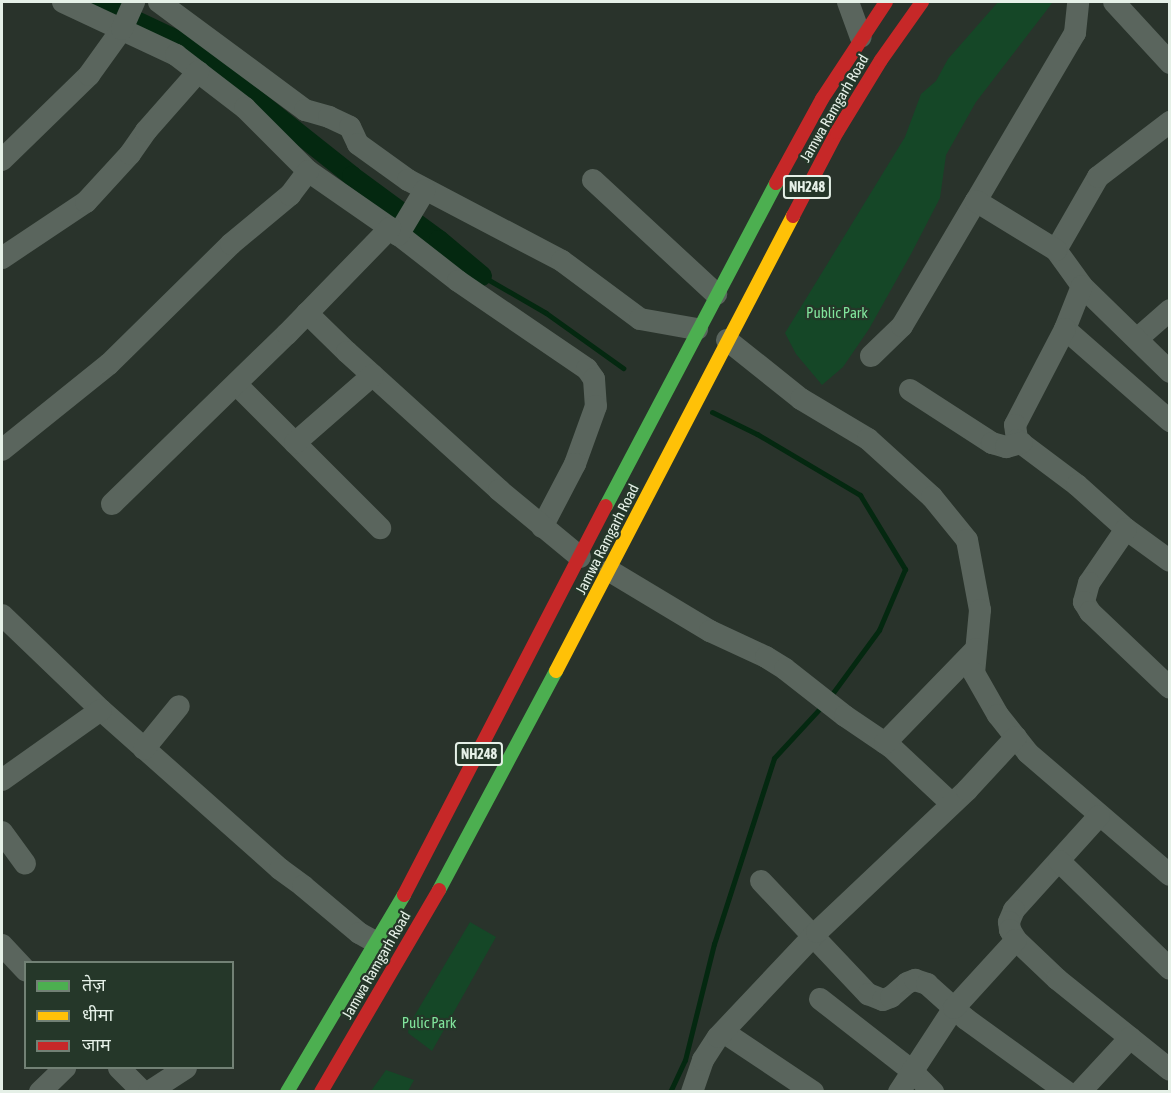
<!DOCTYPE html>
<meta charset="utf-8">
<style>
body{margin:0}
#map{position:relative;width:1171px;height:1093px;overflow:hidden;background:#29332b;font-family:"Asap Condensed","Noto Sans Devanagari",sans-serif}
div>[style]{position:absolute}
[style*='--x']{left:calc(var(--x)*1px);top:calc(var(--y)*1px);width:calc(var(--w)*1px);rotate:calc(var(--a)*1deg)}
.green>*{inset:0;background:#154727}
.stream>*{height:5px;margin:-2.5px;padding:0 2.5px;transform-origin:2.5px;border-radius:2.5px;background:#042810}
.canal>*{height:20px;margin:-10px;padding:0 10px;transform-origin:10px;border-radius:10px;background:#042810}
.street>*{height:22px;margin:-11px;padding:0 11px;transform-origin:11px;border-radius:11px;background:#5a655d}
.fast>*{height:14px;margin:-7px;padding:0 7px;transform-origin:7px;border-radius:7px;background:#4caf50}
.slow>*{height:14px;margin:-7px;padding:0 7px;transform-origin:7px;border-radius:7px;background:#ffc107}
.jam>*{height:14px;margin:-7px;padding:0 7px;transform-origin:7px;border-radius:7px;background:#c62828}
span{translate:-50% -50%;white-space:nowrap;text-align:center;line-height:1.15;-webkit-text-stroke:4.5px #253729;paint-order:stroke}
.shield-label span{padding:2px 4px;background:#253729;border:2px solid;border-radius:4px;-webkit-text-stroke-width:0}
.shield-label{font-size:14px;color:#e5f0e7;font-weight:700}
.street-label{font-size:15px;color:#e5f0e7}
.park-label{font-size:15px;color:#81e49c}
.frame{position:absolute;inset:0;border:3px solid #e5f0e7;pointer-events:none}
.legend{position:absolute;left:24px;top:961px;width:210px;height:108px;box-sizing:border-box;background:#253729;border:2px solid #728175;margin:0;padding:8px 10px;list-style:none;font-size:18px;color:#e5f0e7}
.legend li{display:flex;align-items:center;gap:12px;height:30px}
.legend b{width:30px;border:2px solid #728175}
</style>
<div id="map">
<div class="green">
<i style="clip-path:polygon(998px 2px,1053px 2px,976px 102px,946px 155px,940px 198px,911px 254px,869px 329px,843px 367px,822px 385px,796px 354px,785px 333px,905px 137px,921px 94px,936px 81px,948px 59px)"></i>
<i style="clip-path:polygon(470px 922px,496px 937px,432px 1051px,408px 1033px,409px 1025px)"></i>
<i style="clip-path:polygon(386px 1070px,414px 1080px,408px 1091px,371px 1091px)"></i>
</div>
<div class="stream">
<i style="--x:482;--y:276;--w:74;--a:30"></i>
<i style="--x:546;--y:313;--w:95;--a:35.5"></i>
<i style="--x:712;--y:412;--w:50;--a:26.1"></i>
<i style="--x:757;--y:434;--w:120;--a:30.6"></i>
<i style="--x:860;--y:495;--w:87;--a:58.7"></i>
<i style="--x:905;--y:569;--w:66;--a:113.1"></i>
<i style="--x:879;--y:630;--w:84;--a:126.3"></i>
<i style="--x:670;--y:1092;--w:35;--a:-65"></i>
<i style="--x:685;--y:1060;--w:120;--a:-76"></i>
<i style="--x:714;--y:944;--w:195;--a:-72.1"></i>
<i style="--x:774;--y:758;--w:72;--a:-47.2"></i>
</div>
<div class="canal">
<i style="--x:96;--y:2;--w:101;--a:25.3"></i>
<i style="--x:187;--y:45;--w:211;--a:38.4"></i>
<i style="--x:352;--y:176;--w:108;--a:36.3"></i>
<i style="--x:439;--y:240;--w:56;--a:39.9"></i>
</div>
<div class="street">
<i style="--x:63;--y:2;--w:125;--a:25.1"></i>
<i style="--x:176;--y:55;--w:87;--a:37.5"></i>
<i style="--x:245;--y:108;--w:89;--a:45"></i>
<i style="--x:308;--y:171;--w:100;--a:34.8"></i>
<i style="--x:390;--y:228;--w:86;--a:37.9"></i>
<i style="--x:458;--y:281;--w:156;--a:34.3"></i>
<i style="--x:587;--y:369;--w:12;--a:55"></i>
<i style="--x:594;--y:379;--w:27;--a:86"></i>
<i style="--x:596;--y:406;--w:62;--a:109.9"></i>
<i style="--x:575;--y:464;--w:71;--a:117.6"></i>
<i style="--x:159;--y:2;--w:182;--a:36.5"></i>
<i style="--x:305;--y:110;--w:25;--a:16"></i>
<i style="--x:329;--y:117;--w:23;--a:25"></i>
<i style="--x:350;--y:127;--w:19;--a:65"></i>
<i style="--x:358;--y:144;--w:62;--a:35.8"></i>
<i style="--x:408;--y:180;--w:174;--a:27.7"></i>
<i style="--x:562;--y:261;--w:97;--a:36.6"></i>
<i style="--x:640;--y:319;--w:58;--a:10"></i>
<i style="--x:848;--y:2;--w:37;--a:70"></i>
<i style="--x:1114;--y:2;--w:83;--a:47.4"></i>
<i style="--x:2;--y:160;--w:122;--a:-44.3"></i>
<i style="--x:89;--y:75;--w:57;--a:-54.3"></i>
<i style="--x:122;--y:29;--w:30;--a:-66"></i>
<i style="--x:593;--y:180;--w:168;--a:42.8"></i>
<i style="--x:976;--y:201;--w:195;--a:-59.5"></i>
<i style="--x:1075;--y:33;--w:31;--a:-84"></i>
<i style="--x:398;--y:235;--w:52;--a:-59"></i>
<i style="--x:2;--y:258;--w:101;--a:-33.7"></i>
<i style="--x:86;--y:202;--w:65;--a:-47.5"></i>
<i style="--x:130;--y:154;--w:28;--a:-55"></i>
<i style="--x:146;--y:131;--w:79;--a:-48.6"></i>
<i style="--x:1082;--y:286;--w:44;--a:-125.8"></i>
<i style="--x:1056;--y:250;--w:84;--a:-60.1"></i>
<i style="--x:1098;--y:177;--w:91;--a:-37.4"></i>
<i style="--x:307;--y:313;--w:56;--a:44.3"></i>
<i style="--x:347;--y:352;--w:205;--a:42.2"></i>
<i style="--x:499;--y:490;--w:105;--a:39.6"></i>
<i style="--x:1065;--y:329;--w:140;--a:41.2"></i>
<i style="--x:1137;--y:339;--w:44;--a:-41.3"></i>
<i style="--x:727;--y:340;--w:95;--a:38.6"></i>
<i style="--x:801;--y:399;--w:78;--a:30.8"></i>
<i style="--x:868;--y:439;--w:86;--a:42.2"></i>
<i style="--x:932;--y:497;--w:55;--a:50.9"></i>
<i style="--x:967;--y:540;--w:71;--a:79.5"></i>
<i style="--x:980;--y:610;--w:63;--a:95.4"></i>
<i style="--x:974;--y:673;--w:48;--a:60.3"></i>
<i style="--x:998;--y:715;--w:48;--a:51.7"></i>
<i style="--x:1028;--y:753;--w:187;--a:40.7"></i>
<i style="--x:871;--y:356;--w:43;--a:-44.1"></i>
<i style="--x:902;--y:326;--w:145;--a:-59.4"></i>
<i style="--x:976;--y:201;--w:94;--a:31.5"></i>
<i style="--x:1170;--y:372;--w:123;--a:-135.7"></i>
<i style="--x:1082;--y:286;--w:46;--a:111.6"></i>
<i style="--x:1065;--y:329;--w:108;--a:117.5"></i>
<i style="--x:1015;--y:425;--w:15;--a:82"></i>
<i style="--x:1017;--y:440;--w:75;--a:36.9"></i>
<i style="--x:1077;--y:485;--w:66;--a:41.9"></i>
<i style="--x:1126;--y:529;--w:54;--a:36"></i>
<i style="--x:236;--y:384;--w:204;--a:45"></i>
<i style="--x:910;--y:390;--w:98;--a:32.9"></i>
<i style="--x:992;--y:443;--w:15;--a:16"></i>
<i style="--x:1006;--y:447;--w:16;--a:-15"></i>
<i style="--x:295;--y:443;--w:103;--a:-41.1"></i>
<i style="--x:2;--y:450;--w:137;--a:-38.8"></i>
<i style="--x:109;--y:364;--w:171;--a:-44.5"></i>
<i style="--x:231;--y:244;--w:77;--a:-39.7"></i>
<i style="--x:290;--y:195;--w:30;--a:-53"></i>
<i style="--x:112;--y:504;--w:244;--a:-44.2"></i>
<i style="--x:287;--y:334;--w:148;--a:-45.8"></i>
<i style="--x:1126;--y:529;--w:65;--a:124.4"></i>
<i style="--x:1089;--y:583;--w:20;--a:105"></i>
<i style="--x:1084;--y:602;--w:12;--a:59"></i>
<i style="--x:1090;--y:612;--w:110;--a:43.5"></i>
<i style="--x:610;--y:571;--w:117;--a:31"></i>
<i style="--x:710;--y:631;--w:62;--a:24.9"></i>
<i style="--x:766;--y:657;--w:22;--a:32"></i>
<i style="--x:785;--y:669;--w:76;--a:38.1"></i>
<i style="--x:845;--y:716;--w:55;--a:34"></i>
<i style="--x:891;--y:747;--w:83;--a:43.1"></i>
<i style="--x:2;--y:615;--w:137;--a:43.8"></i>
<i style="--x:101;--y:710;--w:239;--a:41.6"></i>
<i style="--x:280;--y:869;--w:29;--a:36"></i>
<i style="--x:303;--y:886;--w:73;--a:40"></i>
<i style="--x:359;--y:933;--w:21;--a:29"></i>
<i style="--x:885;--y:743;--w:131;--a:-45.9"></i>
<i style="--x:144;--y:749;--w:55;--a:-50.9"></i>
<i style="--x:2;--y:780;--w:121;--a:-35.3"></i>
<i style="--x:1099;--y:816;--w:127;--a:132.1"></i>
<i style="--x:1014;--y:910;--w:13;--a:113"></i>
<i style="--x:1009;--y:922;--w:8;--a:83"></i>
<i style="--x:1010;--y:930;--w:12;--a:59"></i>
<i style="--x:1016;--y:940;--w:57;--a:43.6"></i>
<i style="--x:1057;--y:979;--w:145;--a:38.8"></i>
<i style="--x:2;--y:832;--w:39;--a:54"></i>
<i style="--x:1059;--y:861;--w:155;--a:44.2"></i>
<i style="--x:761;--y:881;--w:156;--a:46.6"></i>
<i style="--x:868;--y:994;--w:16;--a:22"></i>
<i style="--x:883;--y:1000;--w:9;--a:-21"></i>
<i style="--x:891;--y:997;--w:21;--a:-41"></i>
<i style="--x:907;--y:983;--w:9;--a:-21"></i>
<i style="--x:915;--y:980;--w:13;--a:18"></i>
<i style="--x:927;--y:984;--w:52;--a:41.9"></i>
<i style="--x:966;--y:1019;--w:125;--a:35.9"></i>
<i style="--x:2;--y:945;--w:35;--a:47"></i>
<i style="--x:820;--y:999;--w:117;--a:38"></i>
<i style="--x:912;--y:1071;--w:30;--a:45"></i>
<i style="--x:725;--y:1033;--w:106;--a:33.8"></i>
<i style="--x:119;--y:1068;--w:34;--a:45"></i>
<i style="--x:40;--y:1092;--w:35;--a:-44"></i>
<i style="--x:149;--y:1092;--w:44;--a:-33"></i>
<i style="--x:692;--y:1092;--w:34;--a:-71"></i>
<i style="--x:703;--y:1060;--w:27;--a:-57"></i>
<i style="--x:718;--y:1037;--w:144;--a:-46.7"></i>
<i style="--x:817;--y:932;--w:207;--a:-43.4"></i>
<i style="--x:967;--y:790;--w:72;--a:-47.2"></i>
<i style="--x:899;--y:1092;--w:100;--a:-56.8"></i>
<i style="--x:954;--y:1008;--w:92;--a:-47.6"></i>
<i style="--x:1080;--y:1092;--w:74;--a:-47.2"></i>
</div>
<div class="fast">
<i style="--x:606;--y:506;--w:365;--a:-62.2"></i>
<i style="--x:439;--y:890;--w:248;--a:-61.9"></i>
<i style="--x:287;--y:1092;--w:229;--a:-59.3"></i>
</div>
<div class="slow">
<i style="--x:556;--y:671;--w:513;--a:-62.49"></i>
</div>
<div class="jam">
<i style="--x:776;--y:183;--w:96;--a:-61.3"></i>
<i style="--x:822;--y:99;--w:116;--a:-56.6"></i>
<i style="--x:793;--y:216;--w:95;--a:-62.4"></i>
<i style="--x:837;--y:132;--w:84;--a:-58.6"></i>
<i style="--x:881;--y:60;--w:71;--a:-54.7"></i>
<i style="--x:404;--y:895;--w:438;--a:-62.6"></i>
<i style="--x:321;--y:1092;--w:234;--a:-59.7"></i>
</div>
<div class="shield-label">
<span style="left:807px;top:187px">NH248</span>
<span style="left:479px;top:754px">NH248</span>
</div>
<div class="street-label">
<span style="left:834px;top:108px;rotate:-60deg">Jamwa Ramgarh Road</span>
<span style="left:607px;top:539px;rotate:-63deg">Jamwa Ramgarh Road</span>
<span style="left:376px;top:965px;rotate:-60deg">Jamwa Ramgarh Road</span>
</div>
<div class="park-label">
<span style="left:837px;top:313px">Public Park</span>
<span style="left:429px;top:1023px">Pulic Park</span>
</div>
<div class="frame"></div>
<ul class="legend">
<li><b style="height:8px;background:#4caf50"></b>तेज़</li>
<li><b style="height:8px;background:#ffc107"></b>धीमा</li>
<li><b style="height:8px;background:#c62828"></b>जाम</li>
</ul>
</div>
